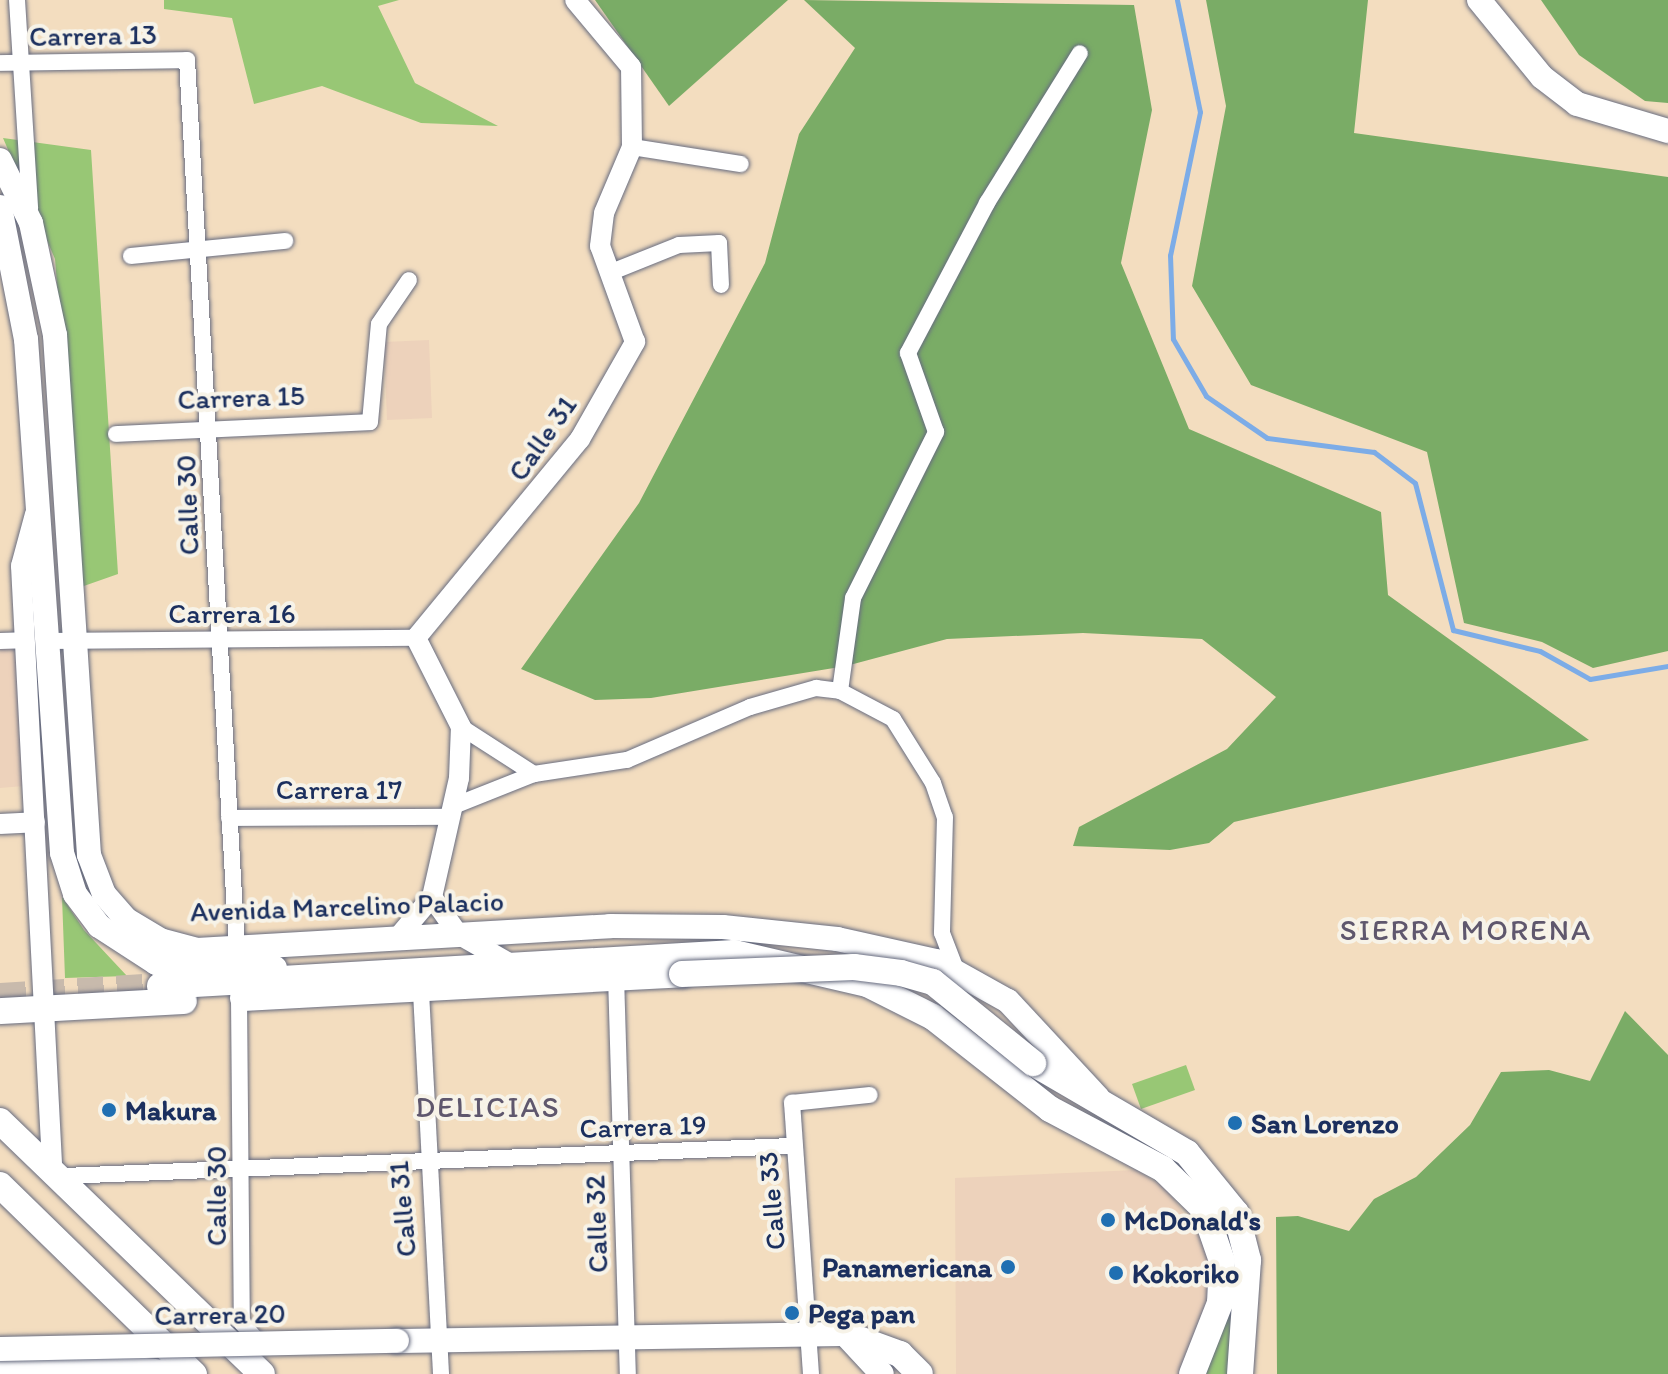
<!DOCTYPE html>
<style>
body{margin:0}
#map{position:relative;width:1668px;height:1374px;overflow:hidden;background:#f3ddbf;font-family:Itim,sans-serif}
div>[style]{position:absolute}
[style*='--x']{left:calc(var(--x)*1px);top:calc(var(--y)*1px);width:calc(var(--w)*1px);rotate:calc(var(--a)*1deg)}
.built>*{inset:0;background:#edd2bb}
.green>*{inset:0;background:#98c775}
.forest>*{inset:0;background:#7aac66}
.stream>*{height:5px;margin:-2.5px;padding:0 2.5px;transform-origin:2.5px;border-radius:2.5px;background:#7cace7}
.primary-tunnel>*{height:26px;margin-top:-13px;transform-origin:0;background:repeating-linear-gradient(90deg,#c8baac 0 26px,transparent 0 39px)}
.roads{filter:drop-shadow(0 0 2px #676c80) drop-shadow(0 0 2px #676c80)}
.minor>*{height:16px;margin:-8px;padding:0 8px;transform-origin:8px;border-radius:8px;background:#fff}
.tertiary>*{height:20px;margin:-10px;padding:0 10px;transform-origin:10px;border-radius:10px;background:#fff}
.secondary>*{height:24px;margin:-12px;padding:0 12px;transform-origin:12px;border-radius:12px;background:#fff}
.primary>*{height:26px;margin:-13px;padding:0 13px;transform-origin:13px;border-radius:13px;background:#fff}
.bridges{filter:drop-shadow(0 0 2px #676c80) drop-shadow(0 0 2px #676c80)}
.secondary-bridge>*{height:24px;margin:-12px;padding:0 12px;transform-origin:12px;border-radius:12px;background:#fff}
.primary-bridge>*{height:26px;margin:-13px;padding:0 13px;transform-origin:13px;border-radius:13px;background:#fff}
.dots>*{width:22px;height:22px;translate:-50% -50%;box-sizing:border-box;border:4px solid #f7f3e8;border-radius:50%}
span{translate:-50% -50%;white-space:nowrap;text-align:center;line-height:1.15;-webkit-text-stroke:8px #f7f3e8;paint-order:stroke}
.street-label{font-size:28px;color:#1b2f5e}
.poi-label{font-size:28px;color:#1b2f5e;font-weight:700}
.left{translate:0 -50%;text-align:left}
.right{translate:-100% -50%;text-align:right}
.neighbourhood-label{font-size:30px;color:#5f576d;letter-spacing:2px}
</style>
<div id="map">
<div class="built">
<i style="clip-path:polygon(429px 340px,432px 418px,387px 420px,384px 342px)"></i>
<i style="clip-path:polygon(15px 646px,23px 786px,0 788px,0 647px)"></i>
<i style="clip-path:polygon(1136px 1170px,1167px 1189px,1208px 1250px,1208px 1304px,1180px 1374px,956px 1374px,955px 1178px)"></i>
</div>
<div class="green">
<i style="clip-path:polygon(164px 0,399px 0,378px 6px,415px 83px,498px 126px,421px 123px,322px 86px,254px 104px,232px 18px,164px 9px)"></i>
<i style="clip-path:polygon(3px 138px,91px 150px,118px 574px,81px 587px,55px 259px)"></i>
<i style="clip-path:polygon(62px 897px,84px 930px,127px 976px,65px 978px)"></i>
<i style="clip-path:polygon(1186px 1065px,1195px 1090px,1141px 1109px,1132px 1084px)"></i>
<i style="clip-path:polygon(1231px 1266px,1230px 1374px,1206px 1374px)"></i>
</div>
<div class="forest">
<i style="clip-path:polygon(595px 0,788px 0,669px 106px)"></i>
<i style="clip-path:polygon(804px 0,1134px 5px,1152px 110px,1121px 263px,1189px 429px,1381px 512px,1388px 595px,1589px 740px,1234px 822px,1209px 843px,1170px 850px,1073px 846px,1079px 827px,1227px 749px,1276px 697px,1202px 639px,1083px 633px,947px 639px,846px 666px,651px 698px,595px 700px,521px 669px,639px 503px,765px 263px,799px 134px,855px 48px)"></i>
<i style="clip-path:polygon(1206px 0,1368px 0,1354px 133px,1668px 177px,1668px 651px,1593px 668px,1542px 642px,1464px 623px,1427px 452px,1251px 385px,1192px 286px,1226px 106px)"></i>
<i style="clip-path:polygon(1541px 0,1668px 0,1668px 103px,1645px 101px,1579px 55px)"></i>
<i style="clip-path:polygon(1625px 1011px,1668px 1055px,1668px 1374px,1277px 1374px,1276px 1217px,1298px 1216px,1349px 1231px,1374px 1199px,1416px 1177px,1470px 1125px,1501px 1072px,1549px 1070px,1590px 1081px)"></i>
</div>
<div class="stream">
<i style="--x:1177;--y:0;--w:114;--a:78.4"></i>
<i style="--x:1200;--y:112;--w:146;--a:101.8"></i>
<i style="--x:1170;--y:255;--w:84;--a:88"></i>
<i style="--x:1173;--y:339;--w:66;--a:59.9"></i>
<i style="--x:1206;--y:396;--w:74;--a:34.5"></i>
<i style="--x:1267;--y:438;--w:108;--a:7.5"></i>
<i style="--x:1374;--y:452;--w:51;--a:37.1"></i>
<i style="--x:1415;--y:483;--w:152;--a:75.5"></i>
<i style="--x:1453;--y:630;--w:89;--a:13.6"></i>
<i style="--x:1540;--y:651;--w:57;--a:29.2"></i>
<i style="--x:1590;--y:679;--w:79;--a:-9.5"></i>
</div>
<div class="primary-tunnel">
<i style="--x:0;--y:996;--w:160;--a:-3.6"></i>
</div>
<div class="roads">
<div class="minor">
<i style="--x:17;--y:0;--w:209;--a:86.4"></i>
<i style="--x:0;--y:63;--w:187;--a:-0.9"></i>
<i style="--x:187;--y:60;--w:889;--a:86.78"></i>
<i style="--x:632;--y:147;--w:110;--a:8.9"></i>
<i style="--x:131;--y:256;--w:155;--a:-5.6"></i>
<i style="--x:609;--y:273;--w:75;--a:-21.8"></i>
<i style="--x:679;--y:245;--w:40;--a:-2.9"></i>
<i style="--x:719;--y:243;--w:42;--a:87.3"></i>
<i style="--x:116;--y:434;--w:254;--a:-2.7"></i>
<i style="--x:370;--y:422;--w:98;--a:-84.8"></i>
<i style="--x:379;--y:324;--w:53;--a:-55.7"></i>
<i style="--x:0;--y:641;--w:24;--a:-2"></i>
<i style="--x:48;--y:641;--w:368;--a:-0.5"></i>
<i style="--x:840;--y:691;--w:94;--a:-82"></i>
<i style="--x:853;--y:598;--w:186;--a:-63.4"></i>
<i style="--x:936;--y:432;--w:84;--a:-109.5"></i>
<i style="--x:908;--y:353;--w:170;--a:-62.2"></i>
<i style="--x:987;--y:203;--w:176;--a:-58.2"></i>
<i style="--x:461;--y:727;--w:87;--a:32.8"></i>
<i style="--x:451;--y:807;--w:89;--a:-21.7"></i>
<i style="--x:534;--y:774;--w:94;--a:-8.6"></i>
<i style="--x:627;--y:760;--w:134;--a:-23.3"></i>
<i style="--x:750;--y:707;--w:69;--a:-16.1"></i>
<i style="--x:816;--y:688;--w:24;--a:7"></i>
<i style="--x:840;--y:691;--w:60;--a:27.8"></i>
<i style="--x:893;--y:719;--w:75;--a:58"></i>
<i style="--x:933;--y:783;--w:36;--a:71"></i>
<i style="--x:945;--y:817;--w:116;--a:91.5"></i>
<i style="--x:942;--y:933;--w:40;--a:69"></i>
<i style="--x:229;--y:818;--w:220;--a:-0.3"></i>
<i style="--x:616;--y:976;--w:398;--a:88.3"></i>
<i style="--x:421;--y:992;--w:383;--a:87"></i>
<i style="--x:239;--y:998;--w:325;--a:89.5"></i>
<i style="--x:242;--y:1323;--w:28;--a:49"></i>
<i style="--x:64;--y:1176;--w:730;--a:-2.36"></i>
<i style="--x:811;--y:1374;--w:272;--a:-94"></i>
<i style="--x:792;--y:1103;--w:78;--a:-5.9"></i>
</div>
<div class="tertiary">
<i style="--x:35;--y:514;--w:54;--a:105.1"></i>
<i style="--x:21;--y:566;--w:599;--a:87.03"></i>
<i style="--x:0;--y:824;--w:35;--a:-3"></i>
<i style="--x:432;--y:897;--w:45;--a:54.9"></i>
<i style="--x:458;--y:934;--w:56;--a:29.7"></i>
<i style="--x:399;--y:936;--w:51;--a:-49.8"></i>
<i style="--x:432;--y:897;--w:122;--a:-77.2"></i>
<i style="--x:459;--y:778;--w:51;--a:-87.8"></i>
<i style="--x:461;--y:727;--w:100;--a:-116.8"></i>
<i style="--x:416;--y:638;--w:258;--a:-50.5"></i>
<i style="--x:580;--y:439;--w:112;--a:-60.4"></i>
<i style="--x:635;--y:342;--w:102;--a:-110"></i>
<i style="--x:600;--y:246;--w:33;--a:-83"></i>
<i style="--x:604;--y:213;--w:72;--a:-67"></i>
<i style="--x:632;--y:147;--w:80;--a:-90.7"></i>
<i style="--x:631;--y:67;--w:87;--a:-129.9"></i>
</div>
<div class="secondary">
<i style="--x:1479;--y:0;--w:99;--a:50.7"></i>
<i style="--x:1542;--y:77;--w:44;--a:37.6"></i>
<i style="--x:1577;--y:104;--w:95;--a:16.5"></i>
<i style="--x:0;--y:160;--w:70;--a:63.8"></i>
<i style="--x:31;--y:223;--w:115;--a:77.9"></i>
<i style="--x:55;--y:335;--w:521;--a:86.26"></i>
<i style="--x:89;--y:855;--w:42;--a:69"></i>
<i style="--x:104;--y:894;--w:35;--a:49"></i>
<i style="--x:127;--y:920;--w:39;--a:31"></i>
<i style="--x:160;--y:940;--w:38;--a:15"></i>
<i style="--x:197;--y:950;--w:414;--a:-3.3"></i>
<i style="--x:610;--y:926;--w:113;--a:0.5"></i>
<i style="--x:723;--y:927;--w:115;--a:6"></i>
<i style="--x:837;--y:939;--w:101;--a:12.5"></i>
<i style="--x:936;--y:961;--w:82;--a:29.1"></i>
<i style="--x:1008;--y:1001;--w:132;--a:47.1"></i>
<i style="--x:0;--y:207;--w:135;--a:78.9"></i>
<i style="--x:26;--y:339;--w:515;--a:85.99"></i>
<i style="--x:62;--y:853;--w:43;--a:72.4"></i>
<i style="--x:75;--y:894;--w:40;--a:53"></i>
<i style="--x:99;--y:926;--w:68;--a:33"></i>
<i style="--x:156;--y:963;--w:31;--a:13"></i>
<i style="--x:186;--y:970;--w:89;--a:-1.3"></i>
<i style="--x:397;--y:1341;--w:448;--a:-0.9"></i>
<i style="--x:845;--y:1334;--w:54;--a:47.2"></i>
</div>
<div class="primary">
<i style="--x:160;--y:986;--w:575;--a:-3.29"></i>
<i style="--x:734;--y:953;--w:137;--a:13.1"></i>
<i style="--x:867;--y:984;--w:74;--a:26.6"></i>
<i style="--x:933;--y:1017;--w:149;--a:38.2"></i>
<i style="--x:1050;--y:1109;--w:128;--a:28"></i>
<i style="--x:1163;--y:1169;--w:57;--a:44.3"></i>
<i style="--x:1204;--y:1209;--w:55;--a:70.9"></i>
<i style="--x:1222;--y:1261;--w:42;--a:92.7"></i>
<i style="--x:1220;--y:1303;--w:76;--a:111.5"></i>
<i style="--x:243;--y:998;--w:440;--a:-3.1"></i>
<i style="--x:0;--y:1011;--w:184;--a:-3.1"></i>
<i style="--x:1033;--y:1063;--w:178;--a:30.3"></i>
<i style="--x:1187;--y:1153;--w:77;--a:50.8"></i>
<i style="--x:1236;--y:1213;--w:49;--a:75.7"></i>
<i style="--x:1248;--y:1260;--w:114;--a:94"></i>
<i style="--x:0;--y:1121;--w:364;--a:44"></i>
<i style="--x:0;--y:1185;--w:271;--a:44.3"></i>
<i style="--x:845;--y:1334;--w:59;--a:20"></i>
<i style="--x:900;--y:1354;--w:28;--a:45"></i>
<i style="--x:0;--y:1367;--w:78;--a:-2.2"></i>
<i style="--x:78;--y:1364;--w:96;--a:6"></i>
</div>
</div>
<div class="bridges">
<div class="secondary-bridge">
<i style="--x:0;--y:1349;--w:397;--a:-1.2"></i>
</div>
<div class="primary-bridge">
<i style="--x:682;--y:974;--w:172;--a:-2.3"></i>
<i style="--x:854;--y:967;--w:47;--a:7.3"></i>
<i style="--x:901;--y:973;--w:33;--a:16"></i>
<i style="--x:933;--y:982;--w:129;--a:39"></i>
</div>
</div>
<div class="dots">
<i style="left:109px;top:1110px;background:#1f6fb2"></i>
<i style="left:1235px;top:1123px;background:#1f6fb2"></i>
<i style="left:1108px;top:1220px;background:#1f6fb2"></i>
<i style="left:1008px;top:1267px;background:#1f6fb2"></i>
<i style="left:1116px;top:1273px;background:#1f6fb2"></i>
<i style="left:792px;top:1313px;background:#1f6fb2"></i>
</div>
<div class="street-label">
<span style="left:93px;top:35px;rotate:-1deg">Carrera 13</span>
<span style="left:241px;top:397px;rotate:-2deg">Carrera 15</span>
<span style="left:542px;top:438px;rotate:-55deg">Calle 31</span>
<span style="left:187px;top:505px;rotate:-92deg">Calle 30</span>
<span style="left:232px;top:613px">Carrera 16</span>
<span style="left:339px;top:789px">Carrera 17</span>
<span style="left:347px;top:906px;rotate:-2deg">Avenida Marcelino Palacio</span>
<span style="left:643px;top:1126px;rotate:-2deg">Carrera 19</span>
<span style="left:216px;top:1196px;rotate:-90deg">Calle 30</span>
<span style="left:771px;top:1201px;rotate:-95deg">Calle 33</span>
<span style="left:402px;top:1209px;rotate:-95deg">Calle 31</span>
<span style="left:596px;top:1224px;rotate:-92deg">Calle 32</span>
<span style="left:220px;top:1314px;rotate:-1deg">Carrera 20</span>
</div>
<div class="poi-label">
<span class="left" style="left:125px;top:1110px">Makura</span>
<span class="left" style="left:1251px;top:1123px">San Lorenzo</span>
<span class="left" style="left:1124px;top:1220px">McDonald's</span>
<span class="right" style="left:992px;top:1267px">Panamericana</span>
<span class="left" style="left:1132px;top:1273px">Kokoriko</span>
<span class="left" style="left:808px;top:1313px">Pega pan</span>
</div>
<div class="neighbourhood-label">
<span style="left:1466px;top:930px">SIERRA MORENA</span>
<span style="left:488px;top:1107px">DELICIAS</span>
</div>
</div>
